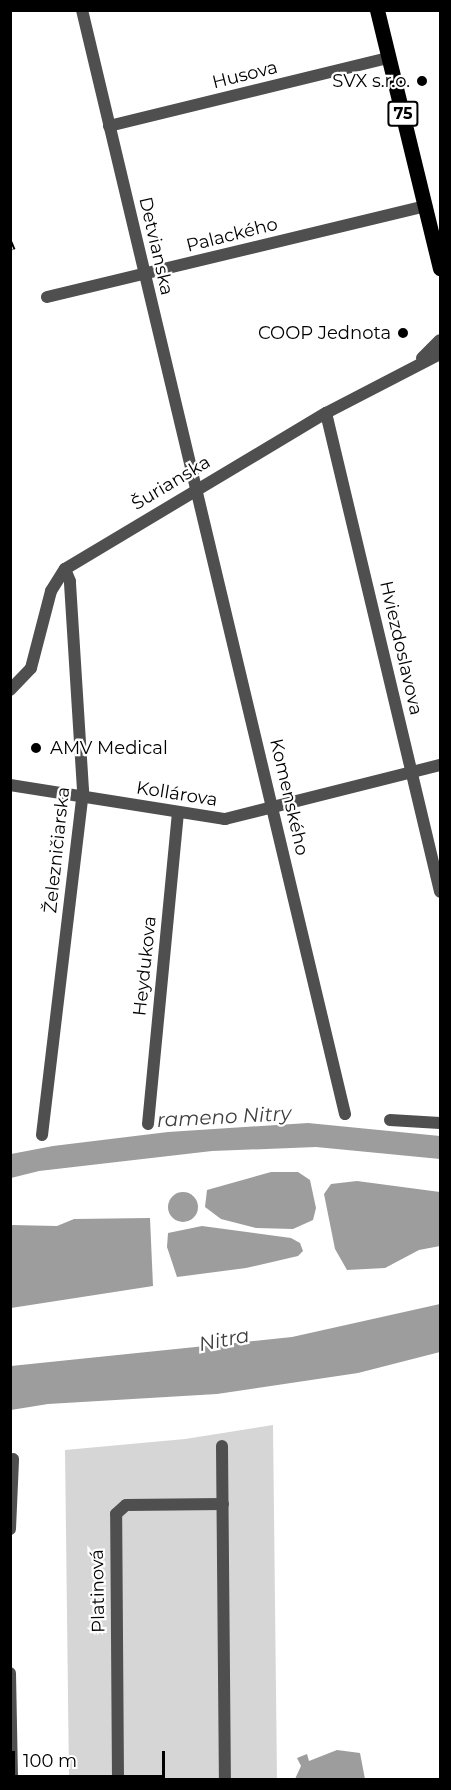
<!DOCTYPE html>
<meta charset="utf-8">
<style>
body{margin:0}
#map{position:relative;width:451px;height:1790px;overflow:hidden;background:#fff;font-family:Montserrat,sans-serif}
div>[style]{position:absolute}
[style*='--x']{left:calc(var(--x)*1px);top:calc(var(--y)*1px);width:calc(var(--w)*1px);rotate:calc(var(--a)*1deg)}
.green>*{inset:0;background:#d6d6d6}
.water>*{inset:0;background:#9d9d9d}
.round{border-radius:50%}
.minor>*{height:12px;margin:-6px;padding:0 6px;transform-origin:6px;border-radius:6px;background:#4f4f4f}
.major>*{height:15px;margin:-7.5px;padding:0 7.5px;transform-origin:7.5px;border-radius:7.5px;background:#000}
.rail>*{height:5px;margin-top:-2.5px;transform-origin:0;background:repeating-linear-gradient(90deg,#fff 0 9px,#000 0 18px);box-sizing:border-box;border-block:2px solid #000}
.dots>*{width:16px;height:16px;translate:-50% -50%;box-sizing:border-box;border:3px solid #fff;border-radius:50%}
span{translate:-50% -50%;white-space:nowrap;text-align:center;line-height:1.15;-webkit-text-stroke:4.5px #fff;paint-order:stroke}
.shield-label span{padding:2px 4px;background:#fff;border:2px solid;border-radius:4px;-webkit-text-stroke-width:0}
.shield-label{font-size:16px;color:#000;font-weight:700}
.street-label{font-size:18px;color:#000}
.poi-label{font-size:18px;color:#000}
.right{translate:-100% -50%;text-align:right}
.left{translate:0 -50%;text-align:left}
.water-label{font-size:20px;color:#3e3e3e;font-style:italic}
.frame{position:absolute;inset:0;border:12px solid #000;pointer-events:none}
.scale{position:absolute;left:12px;top:1751px;width:153px;height:27px;box-sizing:border-box;border:3px solid #000;border-top:0;padding-left:8px;font-size:18px;line-height:21px;white-space:nowrap;color:#000;-webkit-text-stroke:4px #fff;paint-order:stroke}
</style>
<div id="map">
<div class="green">
<i style="clip-path:polygon(273px 1425px,277px 1779px,69px 1779px,65px 1450px,185px 1439px)"></i>
</div>
<div class="water">
<i style="clip-path:polygon(308px 1123px,440px 1136px,440px 1159px,316px 1147px,212px 1151px,39px 1171px,11px 1178px,11px 1154px,53px 1146px,168px 1132px)"></i>
<i style="clip-path:polygon(271px 1172px,298px 1172px,310px 1180px,316px 1208px,313px 1220px,293px 1229px,256px 1228px,221px 1219px,205px 1207px,207px 1190px)"></i>
<i style="clip-path:polygon(357px 1181px,440px 1192px,440px 1246px,419px 1250px,385px 1268px,347px 1270px,335px 1249px,324px 1194px,331px 1184px)"></i>
<i class="round" style="left:168px;top:1192px;width:30px;height:30px"></i>
<i style="clip-path:polygon(150px 1218px,153px 1286px,11px 1308px,11px 1225px,57px 1226px,74px 1219px)"></i>
<i style="clip-path:polygon(202px 1226px,291px 1238px,300px 1243px,303px 1251px,298px 1256px,246px 1268px,177px 1277px,167px 1247px,168px 1233px)"></i>
<i style="clip-path:polygon(440px 1304px,440px 1352px,358px 1373px,217px 1394px,48px 1404px,11px 1410px,11px 1366px,292px 1337px)"></i>
<i style="clip-path:polygon(337px 1750px,360px 1753px,365px 1779px,295px 1779px,301px 1766px,297px 1758px,307px 1754px,309px 1761px)"></i>
</div>
<div class="minor">
<i style="--x:82;--y:10;--w:1135;--a:76.6"></i>
<i style="--x:109;--y:126;--w:288;--a:-13.7"></i>
<i style="--x:47;--y:297;--w:390;--a:-13.5"></i>
<i style="--x:422;--y:358;--w:25;--a:-45"></i>
<i style="--x:326;--y:413;--w:492;--a:76.6"></i>
<i style="--x:10;--y:690;--w:30;--a:-46"></i>
<i style="--x:31;--y:668;--w:80;--a:-75.4"></i>
<i style="--x:51;--y:591;--w:26;--a:-58"></i>
<i style="--x:65;--y:569;--w:304;--a:-30.9"></i>
<i style="--x:326;--y:413;--w:128;--a:-27.4"></i>
<i style="--x:10;--y:785;--w:218;--a:9"></i>
<i style="--x:225;--y:819;--w:222;--a:-14.1"></i>
<i style="--x:390;--y:1120;--w:50;--a:3.4"></i>
<i style="--x:148;--y:1124;--w:313;--a:-84.5"></i>
<i style="--x:42;--y:1135;--w:347;--a:-83.2"></i>
<i style="--x:83;--y:790;--w:209;--a:-93.6"></i>
<i style="--x:70;--y:581;--w:13;--a:-113"></i>
<i style="--x:222;--y:1446;--w:334;--a:89.5"></i>
<i style="--x:10;--y:1529;--w:70;--a:-87.5"></i>
<i style="--x:10;--y:1673;--w:107;--a:88.9"></i>
<i style="--x:118;--y:1780;--w:266;--a:-90.4"></i>
<i style="--x:116;--y:1514;--w:13;--a:-42"></i>
<i style="--x:126;--y:1505;--w:97;--a:-0.6"></i>
</div>
<div class="major">
<i style="--x:377;--y:10;--w:266;--a:76.3"></i>
</div>
<div class="rail">
<i style="--x:10;--y:242;--w:8;--a:67"></i>
</div>
<div class="dots">
<i style="left:422px;top:81px;background:#000"></i>
<i style="left:403px;top:333px;background:#000"></i>
<i style="left:36px;top:748px;background:#000"></i>
</div>
<div class="shield-label">
<span style="left:403px;top:114px">75</span>
</div>
<div class="street-label">
<span style="left:245px;top:75px;rotate:-14deg">Husova</span>
<span style="left:232px;top:235px;rotate:-14deg">Palackého</span>
<span style="left:156px;top:246px;rotate:77deg">Detvianska</span>
<span style="left:171px;top:483px;rotate:-31deg">Šurianska</span>
<span style="left:401px;top:648px;rotate:77deg">Hviezdoslavova</span>
<span style="left:177px;top:794px;rotate:9deg">Kollárova</span>
<span style="left:289px;top:797px;rotate:77deg">Komenského</span>
<span style="left:57px;top:850px;rotate:-84deg">Železničiarska</span>
<span style="left:145px;top:966px;rotate:-84deg">Heydukova</span>
<span style="left:98px;top:1591px;rotate:-91deg">Platinová</span>
</div>
<div class="poi-label">
<span class="right" style="left:410px;top:81px">SVX s.r.o.</span>
<span class="right" style="left:391px;top:333px">COOP Jednota</span>
<span class="left" style="left:50px;top:748px">AMV Medical</span>
</div>
<div class="water-label">
<span style="left:224px;top:1117px;rotate:-3deg">rameno Nitry</span>
<span style="left:224px;top:1340px;rotate:-11deg">Nitra</span>
</div>
<div class="frame"></div>
<div class="scale">100 m</div>
</div>
